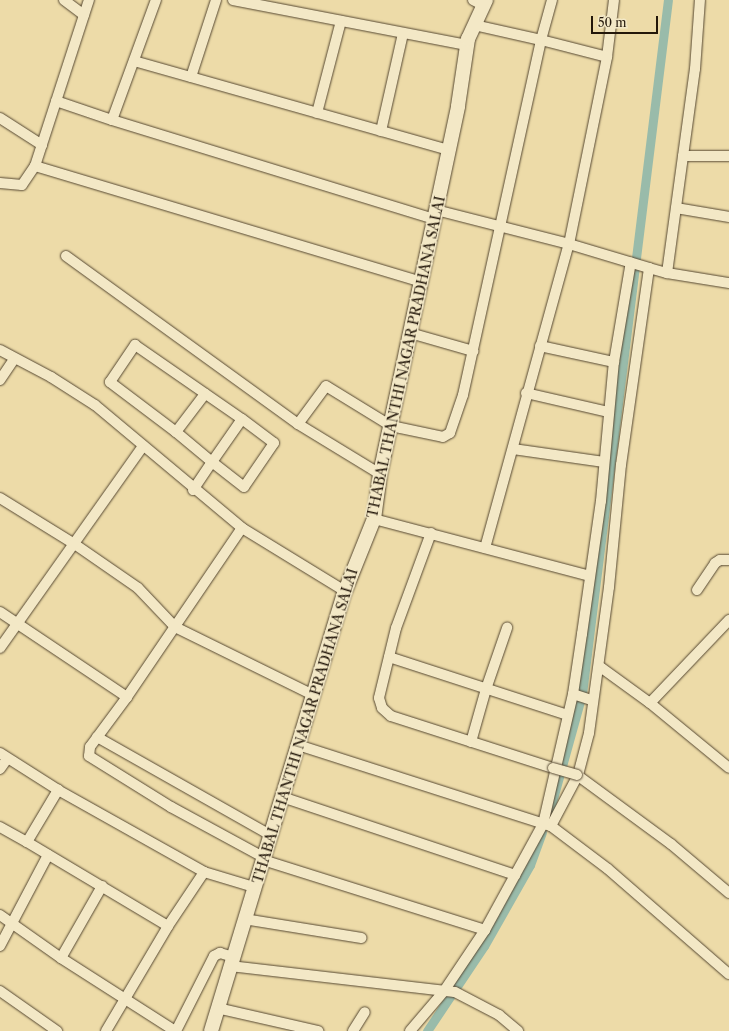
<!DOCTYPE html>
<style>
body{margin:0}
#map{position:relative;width:729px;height:1031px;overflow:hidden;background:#eddba8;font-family:"Libre Caslon Text",serif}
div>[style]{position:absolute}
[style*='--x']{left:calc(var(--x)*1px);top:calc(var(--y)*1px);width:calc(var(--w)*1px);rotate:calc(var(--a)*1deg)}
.canal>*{height:9px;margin:-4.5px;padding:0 4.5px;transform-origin:4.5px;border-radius:4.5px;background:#9ba}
.roads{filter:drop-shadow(0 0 1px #564832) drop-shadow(0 0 1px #564832)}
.street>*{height:10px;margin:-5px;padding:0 5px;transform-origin:5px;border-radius:5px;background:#f3e8c6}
.secondary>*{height:14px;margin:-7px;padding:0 7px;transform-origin:7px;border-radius:7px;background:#f3e8c6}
.bridges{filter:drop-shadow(0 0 1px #564832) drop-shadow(0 0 1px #564832)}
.street-bridge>*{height:10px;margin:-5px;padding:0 5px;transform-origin:5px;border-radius:5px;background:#f3e8c6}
span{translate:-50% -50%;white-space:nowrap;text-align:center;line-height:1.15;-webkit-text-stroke:3px #f3e8c6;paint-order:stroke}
.street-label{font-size:14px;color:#23170a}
.scale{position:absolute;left:591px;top:16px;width:67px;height:18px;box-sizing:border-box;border:2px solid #23170a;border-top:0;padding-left:5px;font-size:12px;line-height:14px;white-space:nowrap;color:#23170a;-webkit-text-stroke:3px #f3e8c6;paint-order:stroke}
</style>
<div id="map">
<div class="canal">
<i style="--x:549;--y:813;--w:123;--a:-74.5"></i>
<i style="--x:582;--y:694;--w:699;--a:-82.94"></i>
<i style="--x:427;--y:1031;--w:102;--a:-56.2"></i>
<i style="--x:484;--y:946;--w:93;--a:-60.4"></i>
<i style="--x:530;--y:865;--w:35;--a:-70"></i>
</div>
<div class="roads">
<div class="street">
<i style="--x:64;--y:0;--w:25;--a:37"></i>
<i style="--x:233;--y:0;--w:238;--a:10.9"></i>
<i style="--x:473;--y:0;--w:11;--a:27"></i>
<i style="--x:552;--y:0;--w:41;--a:105.4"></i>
<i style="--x:541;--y:40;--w:68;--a:14.4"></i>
<i style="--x:607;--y:57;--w:57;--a:-83"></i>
<i style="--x:134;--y:61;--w:326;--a:15.8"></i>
<i style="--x:191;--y:77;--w:81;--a:-72"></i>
<i style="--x:56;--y:101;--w:59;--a:18.7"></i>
<i style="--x:112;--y:120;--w:128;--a:-69.9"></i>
<i style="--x:317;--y:113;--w:95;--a:-75.4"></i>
<i style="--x:0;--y:118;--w:50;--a:32.7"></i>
<i style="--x:112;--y:120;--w:337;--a:17.1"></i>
<i style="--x:381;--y:131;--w:100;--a:-77.3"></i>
<i style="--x:683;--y:156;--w:46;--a:0"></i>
<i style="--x:35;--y:166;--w:403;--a:16.7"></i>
<i style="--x:0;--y:183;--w:22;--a:5"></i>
<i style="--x:22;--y:185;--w:23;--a:-56"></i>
<i style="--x:35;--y:166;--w:175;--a:-72"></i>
<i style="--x:676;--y:208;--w:54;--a:9.6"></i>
<i style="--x:436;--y:210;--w:137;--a:14.3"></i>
<i style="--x:569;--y:244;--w:84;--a:16.7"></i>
<i style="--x:66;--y:256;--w:286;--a:35.9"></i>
<i style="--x:667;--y:273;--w:63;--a:9.2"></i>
<i style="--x:410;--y:333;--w:66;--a:15.9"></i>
<i style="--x:540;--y:346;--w:76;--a:12.2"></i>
<i style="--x:0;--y:350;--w:58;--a:27.9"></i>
<i style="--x:51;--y:377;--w:52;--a:32.5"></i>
<i style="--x:95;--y:405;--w:192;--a:39.9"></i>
<i style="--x:242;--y:528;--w:121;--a:31.5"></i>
<i style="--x:0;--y:380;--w:25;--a:-56"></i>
<i style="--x:526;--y:393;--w:84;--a:13"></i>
<i style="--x:176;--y:432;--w:48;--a:-52.7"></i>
<i style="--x:513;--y:449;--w:92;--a:8.1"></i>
<i style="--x:380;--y:474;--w:96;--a:-148.6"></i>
<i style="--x:298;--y:424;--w:47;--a:-53.6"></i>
<i style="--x:326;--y:386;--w:76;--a:31.6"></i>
<i style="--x:391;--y:426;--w:53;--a:11.9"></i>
<i style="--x:443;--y:437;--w:8;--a:-30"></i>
<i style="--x:450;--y:433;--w:40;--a:-71.1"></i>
<i style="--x:463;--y:395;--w:363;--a:-77.6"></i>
<i style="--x:541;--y:40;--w:69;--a:-167.4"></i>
<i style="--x:193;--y:490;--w:34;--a:-56"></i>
<i style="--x:212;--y:462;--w:52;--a:-55.1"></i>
<i style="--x:242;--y:419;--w:40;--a:37"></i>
<i style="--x:274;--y:443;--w:53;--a:124.3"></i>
<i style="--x:244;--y:487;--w:41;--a:-142"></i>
<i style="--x:212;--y:462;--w:47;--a:-140.2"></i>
<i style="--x:176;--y:432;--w:83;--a:-142.9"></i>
<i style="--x:110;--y:382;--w:45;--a:-56"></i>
<i style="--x:135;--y:345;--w:130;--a:34.7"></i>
<i style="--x:0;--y:498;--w:86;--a:31.7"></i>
<i style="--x:73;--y:543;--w:79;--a:34.7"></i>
<i style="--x:138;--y:588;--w:54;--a:46.5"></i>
<i style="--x:175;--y:627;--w:154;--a:26.2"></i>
<i style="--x:374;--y:519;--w:222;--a:14.8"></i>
<i style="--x:431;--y:533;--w:101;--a:110.2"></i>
<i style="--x:396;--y:628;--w:72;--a:103.7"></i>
<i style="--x:379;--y:698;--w:10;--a:73"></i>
<i style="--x:382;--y:708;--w:12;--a:42"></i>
<i style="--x:391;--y:716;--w:170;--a:17.8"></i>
<i style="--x:485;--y:548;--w:315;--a:-74.6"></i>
<i style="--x:569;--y:244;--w:191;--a:-78.5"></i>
<i style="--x:697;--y:590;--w:32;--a:-56"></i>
<i style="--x:715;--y:563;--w:6;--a:-31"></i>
<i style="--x:720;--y:560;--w:9;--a:0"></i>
<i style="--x:0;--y:612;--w:153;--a:33.8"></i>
<i style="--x:127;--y:697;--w:204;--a:-55.8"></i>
<i style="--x:0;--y:648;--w:247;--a:-54.7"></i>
<i style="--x:389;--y:657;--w:187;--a:18"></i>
<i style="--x:599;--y:666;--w:63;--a:36"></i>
<i style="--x:650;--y:703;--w:102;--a:39.4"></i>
<i style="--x:573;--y:694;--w:16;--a:18"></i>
<i style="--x:127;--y:697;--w:62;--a:126.5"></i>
<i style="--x:90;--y:747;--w:9;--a:96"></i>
<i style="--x:89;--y:756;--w:97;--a:31.9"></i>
<i style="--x:171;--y:807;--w:105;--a:28.5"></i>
<i style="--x:650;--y:703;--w:115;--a:-46.4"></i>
<i style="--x:97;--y:737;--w:199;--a:29.5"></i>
<i style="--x:471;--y:742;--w:55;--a:-74.2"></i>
<i style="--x:486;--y:689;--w:65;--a:-71"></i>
<i style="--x:298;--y:745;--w:266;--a:17.8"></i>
<i style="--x:551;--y:826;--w:71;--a:37"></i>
<i style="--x:608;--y:869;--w:160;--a:41"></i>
<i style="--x:0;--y:753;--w:69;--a:32.5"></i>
<i style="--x:58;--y:790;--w:167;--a:29.3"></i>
<i style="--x:204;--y:872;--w:52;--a:16.7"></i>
<i style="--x:0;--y:769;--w:12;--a:-55"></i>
<i style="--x:577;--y:775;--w:117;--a:36.3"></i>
<i style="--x:671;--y:844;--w:76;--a:40.2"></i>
<i style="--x:282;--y:797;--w:246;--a:18.5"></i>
<i style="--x:551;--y:826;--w:58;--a:-62.1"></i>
<i style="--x:578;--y:775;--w:43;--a:-75.3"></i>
<i style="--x:589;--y:733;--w:147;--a:-82.2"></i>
<i style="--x:609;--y:587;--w:123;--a:-84.4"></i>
<i style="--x:621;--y:465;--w:199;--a:-81.9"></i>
<i style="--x:649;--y:268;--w:19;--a:16"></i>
<i style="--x:667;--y:273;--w:206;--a:-82.2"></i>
<i style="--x:695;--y:69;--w:69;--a:-85.9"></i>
<i style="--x:0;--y:827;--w:31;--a:29"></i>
<i style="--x:27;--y:842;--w:61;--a:-59.2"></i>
<i style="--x:27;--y:842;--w:164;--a:30.8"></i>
<i style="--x:263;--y:860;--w:233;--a:17.5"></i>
<i style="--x:0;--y:915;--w:75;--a:35.2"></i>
<i style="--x:61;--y:958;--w:135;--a:32.6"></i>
<i style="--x:244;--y:919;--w:119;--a:9.2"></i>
<i style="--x:0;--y:946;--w:103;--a:-62.2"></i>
<i style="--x:61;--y:958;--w:83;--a:-60.3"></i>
<i style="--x:230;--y:966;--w:226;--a:6.6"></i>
<i style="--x:455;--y:992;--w:50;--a:27.6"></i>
<i style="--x:499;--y:1015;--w:25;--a:40"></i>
<i style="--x:0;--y:991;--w:70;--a:35.1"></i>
<i style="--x:217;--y:1008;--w:104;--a:12.8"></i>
<i style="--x:106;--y:1031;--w:122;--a:-59.4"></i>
<i style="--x:168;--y:926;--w:65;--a:-56.3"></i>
<i style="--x:176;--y:1031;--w:84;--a:-63.1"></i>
<i style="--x:214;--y:956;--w:7;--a:-27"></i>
<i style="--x:220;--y:953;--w:14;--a:17"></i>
<i style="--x:353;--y:1031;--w:22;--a:-58"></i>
<i style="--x:410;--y:1031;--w:52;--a:-49.6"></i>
<i style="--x:444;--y:991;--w:73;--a:-56.1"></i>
<i style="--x:485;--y:930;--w:121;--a:-61.3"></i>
<i style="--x:543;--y:824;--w:133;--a:-77"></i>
<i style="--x:573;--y:694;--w:61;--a:-81.5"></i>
<i style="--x:582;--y:634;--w:134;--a:-81.9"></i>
<i style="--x:601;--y:501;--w:140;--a:-84.7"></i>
<i style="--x:614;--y:362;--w:101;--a:-80.4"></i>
</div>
<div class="secondary">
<i style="--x:211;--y:1031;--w:460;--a:-73.1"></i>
<i style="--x:345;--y:591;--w:78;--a:-68.1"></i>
<i style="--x:374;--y:519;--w:45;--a:-82.4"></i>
<i style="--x:380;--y:474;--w:376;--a:-78"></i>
<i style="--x:458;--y:106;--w:68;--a:-81.5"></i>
<i style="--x:468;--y:39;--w:43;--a:-65.2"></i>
</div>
</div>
<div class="bridges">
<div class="street-bridge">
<i style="--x:553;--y:768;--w:25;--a:16"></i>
</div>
</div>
<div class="street-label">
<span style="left:406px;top:357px;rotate:-78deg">THABAL THANTHI NAGAR PRADHANA SALAI</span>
<span style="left:305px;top:726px;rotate:-73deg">THABAL THANTHI NAGAR PRADHANA SALAI</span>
</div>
<div class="scale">50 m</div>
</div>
